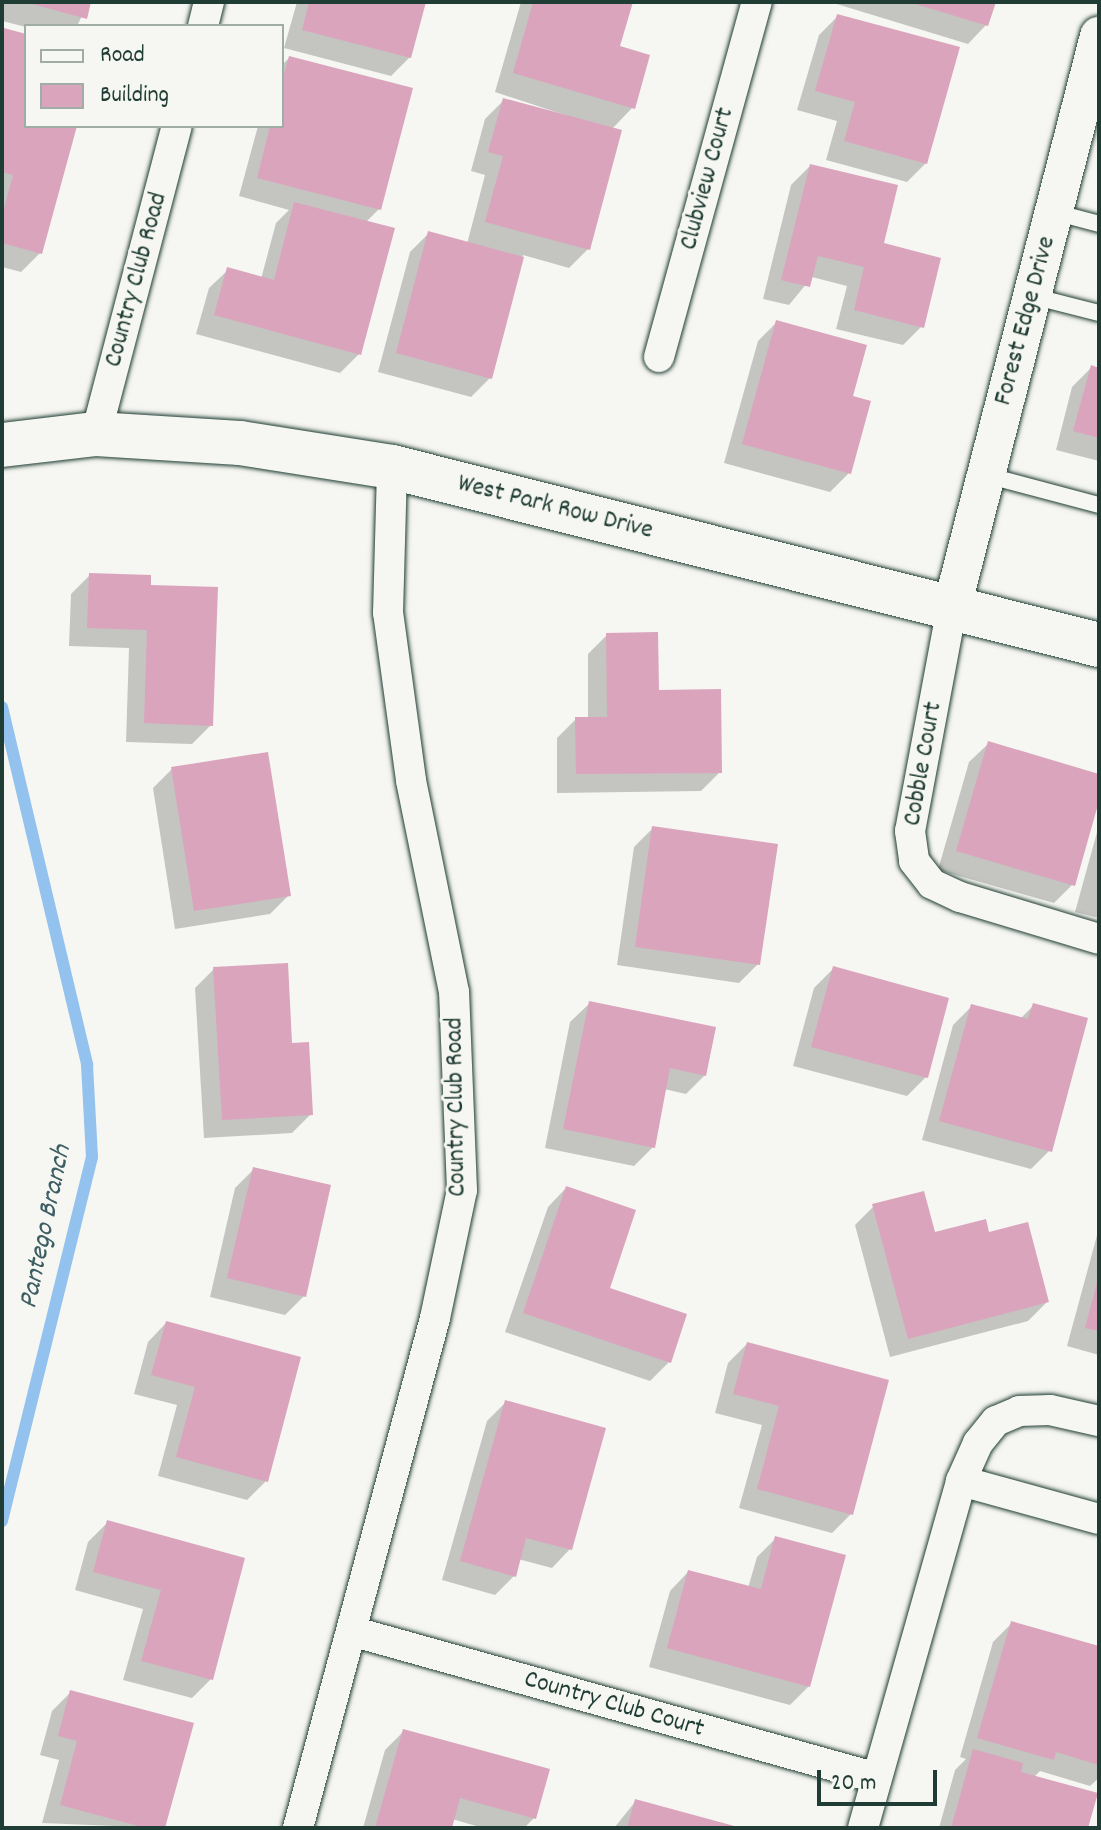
<!DOCTYPE html>
<style>
body{margin:0}
#map{position:relative;width:1101px;height:1830px;overflow:hidden;background:#f6f6f2;font-family:Dekko,sans-serif}
div>[style]{position:absolute}
[style*='--x']{left:calc(var(--x)*1px);top:calc(var(--y)*1px);width:calc(var(--w)*1px);rotate:calc(var(--a)*1deg)}
.shadow>*{inset:0;background:#0003}
.stream>*{height:12px;margin:-6px;padding:0 6px;transform-origin:6px;border-radius:6px;background:#93c2ee}
.building>*{inset:0;background:#daa4bc}
.roads{filter:drop-shadow(0 0 2px #1f3d34) drop-shadow(0 0 2px #1f3d34)}
.service>*{height:16px;margin:-8px;padding:0 8px;transform-origin:8px;border-radius:8px;background:#f6f6f2}
.minor>*{height:30px;margin:-15px;padding:0 15px;transform-origin:15px;border-radius:15px;background:#f6f6f2}
.tertiary>*{height:38px;margin:-19px;padding:0 19px;transform-origin:19px;border-radius:19px;background:#f6f6f2}
.secondary>*{height:44px;margin:-22px;padding:0 22px;transform-origin:22px;border-radius:22px;background:#f6f6f2}
span{translate:-50% -50%;white-space:nowrap;text-align:center;line-height:1.15;-webkit-text-stroke:6px #f6f6f2;paint-order:stroke}
.street-label{font-size:26px;color:#1f3d34}
.water-label{font-size:28px;color:#3c5e62;font-style:italic}
.frame{position:absolute;inset:0;border:4px solid #1f3d34;pointer-events:none}
.legend{position:absolute;left:24px;top:24px;width:260px;height:104px;box-sizing:border-box;background:#f6f6f2;border:2px solid #a0aca6;margin:0;padding:10px 14px;list-style:none;font-size:24px;color:#1f3d34}
.legend li{display:flex;align-items:center;gap:16px;height:40px}
.legend b{width:40px;border:2px solid #a0aca6}
.scale{position:absolute;left:817px;top:1770px;width:120px;height:36px;box-sizing:border-box;border:4px solid #1f3d34;border-top:0;padding-left:10px;font-size:24px;line-height:28px;white-space:nowrap;color:#1f3d34;-webkit-text-stroke:6px #f6f6f2;paint-order:stroke}
</style>
<div id="map">
<div class="shadow">
<i style="clip-path:polygon(2px 2px,89px 2px,77px 26px,26px 27px,2px 21px)"></i>
<i style="clip-path:polygon(297px 2px,424px 2px,410px 57px,391px 76px,284px 48px)"></i>
<i style="clip-path:polygon(521px 2px,631px 2px,618px 48px,633px 107px,612px 129px,588px 249px,569px 268px,523px 255px,490px 378px,471px 397px,378px 372px,410px 252px,429px 233px,467px 244px,485px 175px,471px 171px,485px 119px,504px 100px,589px 123px,495px 92px)"></i>
<i style="clip-path:polygon(830px 2px,993px 2px,986px 25px,968px 44px)"></i>
<i style="clip-path:polygon(838px 16px,926px 163px,907px 182px,826px 160px,837px 121px,797px 110px,819px 35px)"></i>
<i style="clip-path:polygon(5px 31px,26px 36px,26px 126px,75px 126px,40px 253px,21px 272px,2px 267px)"></i>
<i style="clip-path:polygon(289px 58px,379px 209px,365px 223px,359px 354px,340px 373px,196px 334px,209px 288px,228px 270px,261px 279px,276px 223px,289px 210px,239px 196px,258px 126px,282px 126px,282px 65px)"></i>
<i style="clip-path:polygon(810px 166px,881px 245px,922px 326px,903px 345px,836px 329px,847px 286px,812px 277px,789px 305px,763px 299px,791px 185px)"></i>
<i style="clip-path:polygon(777px 322px,850px 397px,849px 473px,830px 492px,724px 463px,758px 341px)"></i>
<i style="clip-path:polygon(1091px 368px,1099px 370px,1099px 461px,1056px 450px,1072px 387px)"></i>
<i style="clip-path:polygon(90px 575px,149px 587px,211px 725px,192px 744px,126px 742px,129px 648px,69px 646px,71px 594px)"></i>
<i style="clip-path:polygon(607px 635px,720px 772px,701px 791px,557px 793px,557px 738px,576px 719px,588px 719px,588px 654px)"></i>
<i style="clip-path:polygon(988px 744px,1099px 776px,1099px 794px,1073px 884px,1054px 903px,938px 870px,969px 762px)"></i>
<i style="clip-path:polygon(172px 769px,289px 895px,270px 914px,175px 929px,153px 788px)"></i>
<i style="clip-path:polygon(1099px 825px,1099px 918px,1075px 912px)"></i>
<i style="clip-path:polygon(653px 828px,758px 964px,739px 983px,617px 965px,634px 847px)"></i>
<i style="clip-path:polygon(214px 969px,290px 1045px,311px 1114px,292px 1133px,204px 1138px,195px 988px)"></i>
<i style="clip-path:polygon(833px 969px,947px 999px,926px 1077px,907px 1096px,793px 1066px,814px 988px)"></i>
<i style="clip-path:polygon(589px 1004px,705px 1075px,686px 1094px,664px 1089px,653px 1147px,634px 1166px,545px 1148px,570px 1022px)"></i>
<i style="clip-path:polygon(972px 1006px,1020px 1019px,1033px 1006px,1050px 1150px,1031px 1169px,922px 1140px,953px 1025px)"></i>
<i style="clip-path:polygon(254px 1169px,304px 1296px,285px 1315px,210px 1297px,235px 1188px)"></i>
<i style="clip-path:polygon(566px 1188px,608px 1289px,669px 1362px,650px 1381px,505px 1332px,548px 1207px)"></i>
<i style="clip-path:polygon(874px 1206px,934px 1235px,988px 1234px,1047px 1302px,1028px 1321px,890px 1357px,855px 1225px)"></i>
<i style="clip-path:polygon(1099px 1228px,1099px 1355px,1067px 1346px)"></i>
<i style="clip-path:polygon(166px 1323px,266px 1481px,247px 1500px,158px 1476px,177px 1405px,134px 1394px,148px 1342px)"></i>
<i style="clip-path:polygon(747px 1344px,851px 1514px,832px 1533px,739px 1508px,762px 1425px,715px 1413px,728px 1363px)"></i>
<i style="clip-path:polygon(506px 1402px,570px 1549px,552px 1568px,518px 1559px,514px 1576px,495px 1595px,442px 1580px,487px 1421px)"></i>
<i style="clip-path:polygon(107px 1523px,243px 1559px,211px 1679px,192px 1698px,123px 1680px,143px 1609px,75px 1590px,88px 1542px)"></i>
<i style="clip-path:polygon(776px 1538px,809px 1686px,790px 1705px,649px 1667px,670px 1591px,688px 1572px,748px 1588px,757px 1557px)"></i>
<i style="clip-path:polygon(1012px 1623px,1099px 1648px,1099px 1778px,1090px 1786px,1040px 1771px,1034px 1777px,1086px 1828px,939px 1828px,955px 1770px,966px 1759px,960px 1757px,993px 1642px)"></i>
<i style="clip-path:polygon(71px 1692px,163px 1828px,42px 1823px,59px 1760px,40px 1755px,52px 1711px)"></i>
<i style="clip-path:polygon(404px 1731px,534px 1818px,524px 1828px,483px 1828px,452px 1819px,450px 1828px,363px 1828px,385px 1750px)"></i>
<i style="clip-path:polygon(635px 1802px,734px 1828px,614px 1828px)"></i>
</div>
<div class="stream">
<i style="--x:2;--y:707;--w:368;--a:76.6"></i>
<i style="--x:87;--y:1065;--w:92;--a:86.9"></i>
<i style="--x:92;--y:1157;--w:375;--a:103.9"></i>
</div>
<div class="building">
<i style="clip-path:polygon(25px 2px,91px 2px,87px 19px)"></i>
<i style="clip-path:polygon(309px 2px,426px 2px,411px 58px,302px 30px)"></i>
<i style="clip-path:polygon(533px 2px,633px 2px,620px 46px,650px 55px,635px 109px,513px 73px)"></i>
<i style="clip-path:polygon(909px 2px,996px 2px,988px 26px)"></i>
<i style="clip-path:polygon(837px 14px,960px 47px,927px 164px,844px 141px,855px 102px,815px 91px)"></i>
<i style="clip-path:polygon(4px 28px,26px 34px,26px 126px,77px 126px,42px 254px,2px 243px,2px 216px,13px 175px,2px 172px)"></i>
<i style="clip-path:polygon(289px 56px,413px 88px,381px 210px,257px 178px,270px 126px,282px 126px,282px 82px)"></i>
<i style="clip-path:polygon(503px 98px,622px 130px,590px 250px,485px 222px,503px 156px,488px 152px)"></i>
<i style="clip-path:polygon(810px 164px,898px 185px,884px 243px,941px 258px,924px 328px,854px 310px,864px 267px,818px 256px,810px 287px,781px 280px)"></i>
<i style="clip-path:polygon(294px 202px,395px 228px,361px 355px,214px 315px,227px 267px,274px 280px)"></i>
<i style="clip-path:polygon(428px 231px,524px 257px,492px 379px,396px 353px)"></i>
<i style="clip-path:polygon(776px 320px,867px 345px,853px 396px,871px 401px,851px 474px,742px 444px)"></i>
<i style="clip-path:polygon(1091px 365px,1099px 368px,1099px 438px,1073px 431px)"></i>
<i style="clip-path:polygon(89px 573px,151px 575px,151px 585px,218px 587px,213px 726px,144px 723px,147px 630px,87px 628px)"></i>
<i style="clip-path:polygon(658px 632px,659px 690px,721px 689px,722px 773px,576px 774px,575px 717px,607px 717px,606px 633px)"></i>
<i style="clip-path:polygon(988px 741px,1099px 774px,1099px 801px,1075px 886px,956px 851px)"></i>
<i style="clip-path:polygon(268px 752px,291px 896px,194px 911px,171px 767px)"></i>
<i style="clip-path:polygon(652px 826px,778px 844px,760px 965px,635px 947px)"></i>
<i style="clip-path:polygon(288px 963px,292px 1043px,309px 1042px,313px 1115px,222px 1120px,213px 967px)"></i>
<i style="clip-path:polygon(833px 966px,949px 998px,928px 1078px,811px 1047px)"></i>
<i style="clip-path:polygon(589px 1001px,716px 1027px,706px 1076px,670px 1068px,655px 1148px,563px 1129px)"></i>
<i style="clip-path:polygon(1033px 1003px,1088px 1018px,1052px 1152px,939px 1121px,971px 1004px,1028px 1019px)"></i>
<i style="clip-path:polygon(253px 1167px,331px 1185px,306px 1297px,227px 1278px)"></i>
<i style="clip-path:polygon(566px 1186px,636px 1210px,610px 1288px,687px 1314px,671px 1363px,523px 1313px)"></i>
<i style="clip-path:polygon(924px 1191px,935px 1232px,986px 1219px,989px 1232px,1028px 1222px,1049px 1302px,908px 1339px,872px 1204px)"></i>
<i style="clip-path:polygon(1098px 1279px,1099px 1280px,1099px 1331px,1085px 1328px)"></i>
<i style="clip-path:polygon(166px 1321px,301px 1357px,268px 1482px,176px 1457px,195px 1387px,151px 1375px)"></i>
<i style="clip-path:polygon(747px 1342px,889px 1380px,853px 1515px,757px 1489px,779px 1406px,733px 1394px)"></i>
<i style="clip-path:polygon(505px 1400px,606px 1428px,572px 1550px,526px 1538px,516px 1577px,460px 1561px)"></i>
<i style="clip-path:polygon(107px 1520px,245px 1558px,213px 1680px,141px 1661px,161px 1590px,93px 1572px)"></i>
<i style="clip-path:polygon(775px 1536px,846px 1555px,810px 1687px,667px 1648px,688px 1570px,761px 1589px)"></i>
<i style="clip-path:polygon(1011px 1621px,1099px 1646px,1099px 1765px,1056px 1752px,1054px 1760px,977px 1738px)"></i>
<i style="clip-path:polygon(70px 1690px,194px 1723px,165px 1828px,146px 1828px,60px 1805px,77px 1741px,58px 1736px)"></i>
<i style="clip-path:polygon(403px 1729px,550px 1769px,536px 1819px,460px 1798px,452px 1828px,375px 1828px)"></i>
<i style="clip-path:polygon(973px 1749px,1023px 1763px,1021px 1772px,1098px 1793px,1088px 1828px,951px 1828px)"></i>
<i style="clip-path:polygon(635px 1799px,738px 1827px,738px 1828px,627px 1828px)"></i>
</div>
<div class="roads">
<div class="service">
<i style="--x:1054;--y:212;--w:47;--a:14.9"></i>
<i style="--x:1032;--y:296;--w:69;--a:14.2"></i>
<i style="--x:986;--y:475;--w:117;--a:14.9"></i>
</div>
<div class="minor">
<i style="--x:203;--y:26;--w:25;--a:-76"></i>
<i style="--x:659;--y:357;--w:368;--a:-74.6"></i>
<i style="--x:96;--y:434;--w:318;--a:-75.3"></i>
<i style="--x:952;--y:607;--w:228;--a:100.6"></i>
<i style="--x:910;--y:831;--w:30;--a:82"></i>
<i style="--x:914;--y:861;--w:29;--a:52"></i>
<i style="--x:932;--y:884;--w:31;--a:25"></i>
<i style="--x:960;--y:897;--w:145;--a:16.8"></i>
<i style="--x:961;--y:1481;--w:143;--a:15.4"></i>
<i style="--x:351;--y:1631;--w:546;--a:15.61"></i>
<i style="--x:298;--y:1828;--w:528;--a:-74.96"></i>
<i style="--x:435;--y:1318;--w:131;--a:-78.1"></i>
<i style="--x:462;--y:1190;--w:198;--a:-92.3"></i>
<i style="--x:454;--y:992;--w:216;--a:-101.5"></i>
<i style="--x:411;--y:780;--w:169;--a:-97.8"></i>
<i style="--x:388;--y:613;--w:146;--a:-88.4"></i>
<i style="--x:863;--y:1828;--w:361;--a:-74.2"></i>
<i style="--x:961;--y:1481;--w:42;--a:-65.9"></i>
<i style="--x:978;--y:1443;--w:28;--a:-51"></i>
<i style="--x:996;--y:1421;--w:25;--a:-23"></i>
<i style="--x:1019;--y:1411;--w:31;--a:-2"></i>
<i style="--x:1050;--y:1410;--w:50;--a:12.7"></i>
</div>
<div class="tertiary">
<i style="--x:952;--y:607;--w:590;--a:-75.56"></i>
</div>
<div class="secondary">
<i style="--x:2;--y:445;--w:95;--a:-6.7"></i>
<i style="--x:96;--y:434;--w:144;--a:3.6"></i>
<i style="--x:240;--y:443;--w:154;--a:9"></i>
<i style="--x:392;--y:467;--w:729;--a:14.13"></i>
</div>
</div>
<div class="street-label">
<span style="left:708px;top:179px;rotate:-75deg">Clubview Court</span>
<span style="left:137px;top:280px;rotate:-75deg">Country Club Road</span>
<span style="left:1026px;top:321px;rotate:-75deg">Forest Edge Drive</span>
<span style="left:555px;top:508px;rotate:14deg">West Park Row Drive</span>
<span style="left:924px;top:764px;rotate:-80deg">Cobble Court</span>
<span style="left:457px;top:1107px;rotate:-91deg">Country Club Road</span>
<span style="left:614px;top:1705px;rotate:16deg">Country Club Court</span>
</div>
<div class="water-label">
<span style="left:47px;top:1227px;rotate:-78deg">Pantego Branch</span>
</div>
<div class="frame"></div>
<ul class="legend">
<li><b style="height:10px;background:#f6f6f2"></b>Road</li>
<li><b style="height:22px;background:#daa4bc"></b>Building</li>
</ul>
<div class="scale">20 m</div>
</div>
